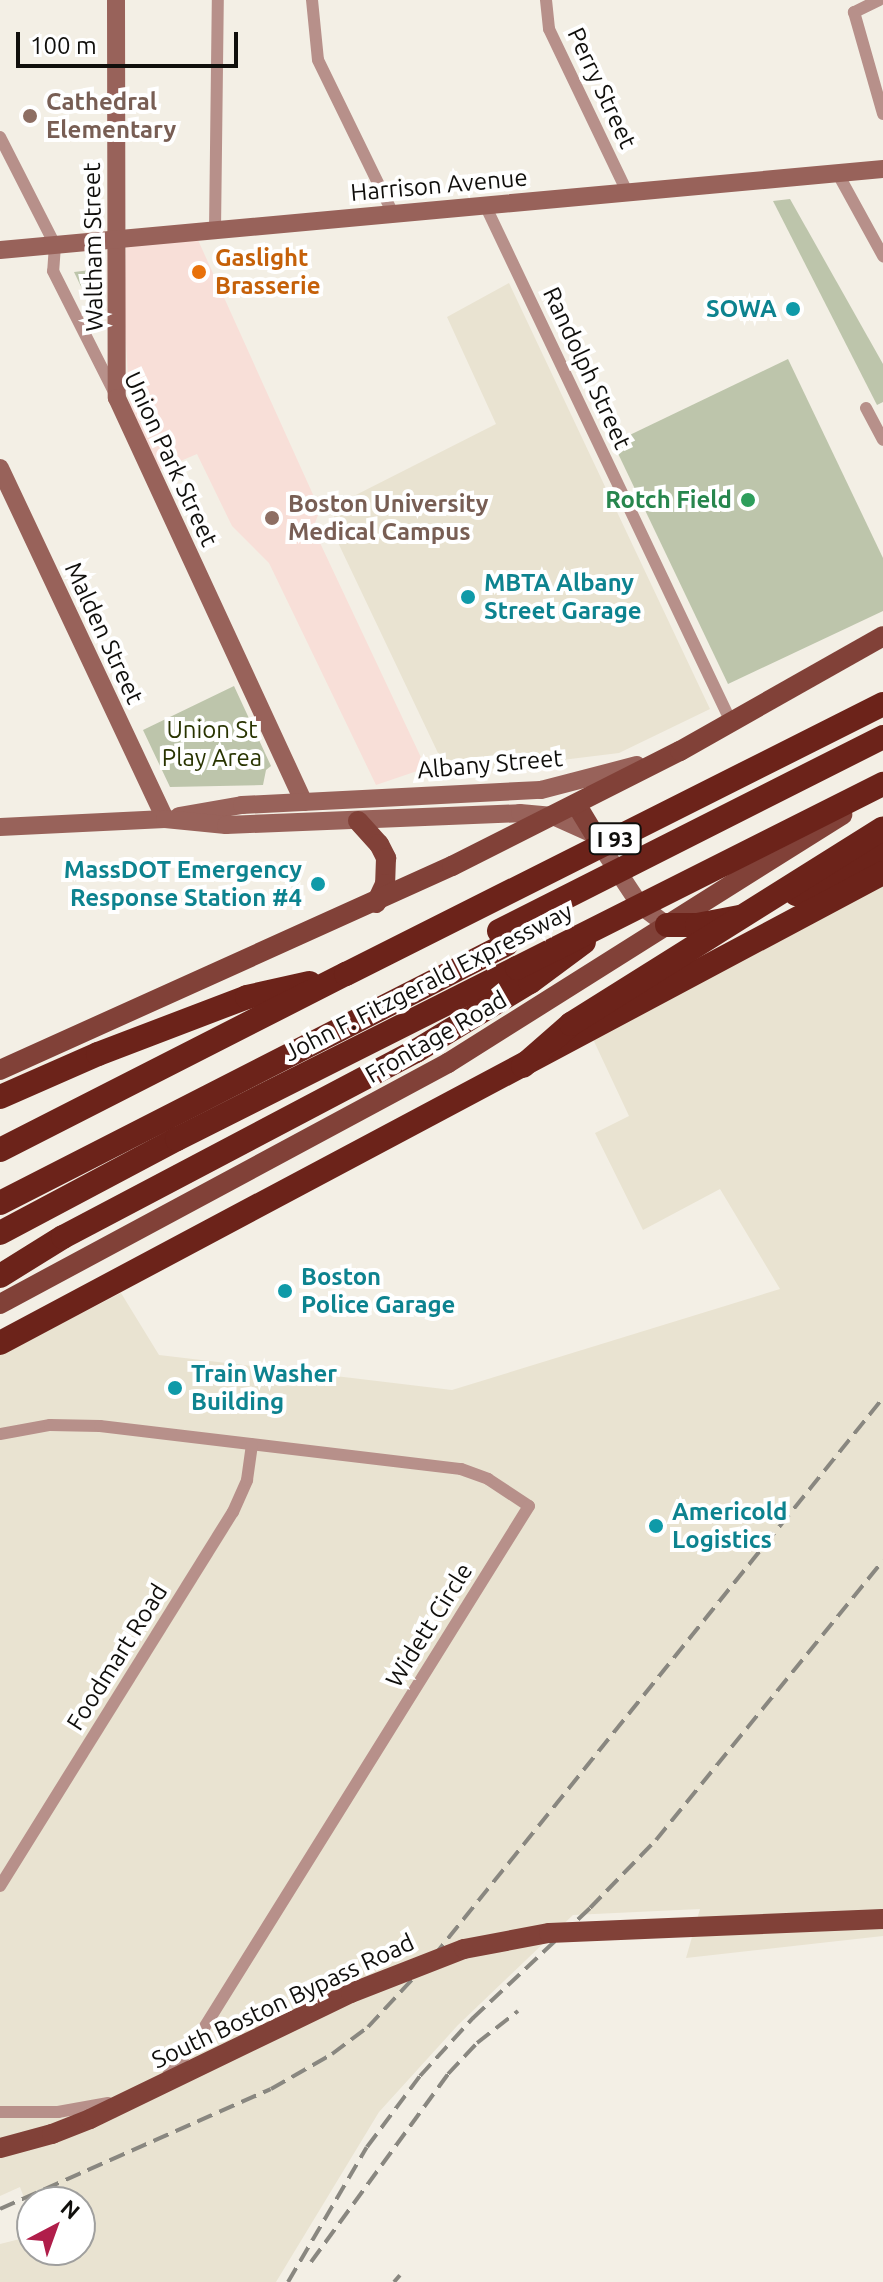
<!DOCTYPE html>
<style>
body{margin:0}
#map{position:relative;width:883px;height:2282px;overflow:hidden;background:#f3efe5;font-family:Ubuntu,sans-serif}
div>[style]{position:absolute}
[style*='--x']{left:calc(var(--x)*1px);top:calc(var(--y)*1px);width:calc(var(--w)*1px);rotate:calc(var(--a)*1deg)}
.built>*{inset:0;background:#e9e3d1}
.education>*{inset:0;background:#f8dfd8}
.green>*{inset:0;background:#bdc5ab}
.minor>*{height:12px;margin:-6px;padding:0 6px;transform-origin:6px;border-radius:6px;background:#b7908a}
.secondary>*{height:18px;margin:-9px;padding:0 9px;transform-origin:9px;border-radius:9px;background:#98625a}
.primary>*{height:20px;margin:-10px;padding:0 10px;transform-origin:10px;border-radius:10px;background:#814138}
.motorway>*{height:24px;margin:-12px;padding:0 12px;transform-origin:12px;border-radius:12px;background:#6c231a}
.rail>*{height:4px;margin-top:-2px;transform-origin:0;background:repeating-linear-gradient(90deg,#898780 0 16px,transparent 0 24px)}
.primary-bridge>*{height:20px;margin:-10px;padding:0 10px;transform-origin:10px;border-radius:10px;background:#814138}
.motorway-bridge>*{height:24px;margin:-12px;padding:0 12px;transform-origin:12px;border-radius:12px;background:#6c231a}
.dots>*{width:22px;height:22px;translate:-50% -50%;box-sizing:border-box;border:4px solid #fff;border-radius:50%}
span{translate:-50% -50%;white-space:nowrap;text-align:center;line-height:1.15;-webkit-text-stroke:8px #fff;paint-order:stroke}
.shield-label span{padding:2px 6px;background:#fff;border:2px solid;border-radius:6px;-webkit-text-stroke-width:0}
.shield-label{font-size:22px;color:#100f0c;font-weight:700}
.street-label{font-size:24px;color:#100f0c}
.education-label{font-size:24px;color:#785e54;font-weight:700}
.left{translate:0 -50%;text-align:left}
.food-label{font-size:24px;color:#c56008;font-weight:700}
.culture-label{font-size:24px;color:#0d838f;font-weight:700}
.right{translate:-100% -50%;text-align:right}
.leisure-label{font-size:24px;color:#27864d;font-weight:700}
.park-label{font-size:24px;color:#293400}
.north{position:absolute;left:16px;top:2186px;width:80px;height:80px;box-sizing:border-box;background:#fff;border:2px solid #9f9f9e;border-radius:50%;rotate:41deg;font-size:22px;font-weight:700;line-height:32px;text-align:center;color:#100f0c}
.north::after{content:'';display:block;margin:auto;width:28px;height:36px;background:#b01e4a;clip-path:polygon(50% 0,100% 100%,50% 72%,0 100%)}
.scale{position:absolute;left:16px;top:32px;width:222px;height:36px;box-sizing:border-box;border:4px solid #100f0c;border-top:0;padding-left:10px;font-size:24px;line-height:28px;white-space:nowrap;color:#100f0c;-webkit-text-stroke:6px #fff;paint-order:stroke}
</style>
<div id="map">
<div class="built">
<i style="clip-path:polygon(509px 283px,710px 709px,619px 753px,448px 774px,332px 530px,336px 505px,496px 424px,447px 317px)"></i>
<i style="clip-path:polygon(883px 882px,883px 1936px,686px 1958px,700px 1909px,573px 1915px,458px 2025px,379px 2112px,276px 2282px,0 2282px,0 2244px,32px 2236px,32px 2250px,80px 2250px,80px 2202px,32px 2202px,32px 2219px,20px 2187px,0 2196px,0 1355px,121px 1293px,159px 1355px,452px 1390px,780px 1289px,720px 1189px,643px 1230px,595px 1133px,629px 1116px,592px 1037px)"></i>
</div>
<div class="education">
<i style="clip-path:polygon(198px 240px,320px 510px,313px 528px,426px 768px,376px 785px,269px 563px,232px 526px,197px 454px,157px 471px,130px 410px,124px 310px,126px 246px)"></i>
</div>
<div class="green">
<i style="clip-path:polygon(790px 199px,883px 364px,883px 402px,877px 405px,773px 201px)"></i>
<i style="clip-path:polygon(99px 269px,101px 328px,74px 272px)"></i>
<i style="clip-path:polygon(788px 359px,883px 558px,883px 611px,728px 684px,613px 443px)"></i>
<i style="clip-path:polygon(234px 686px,271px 766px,266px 770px,263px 785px,170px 787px,143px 730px)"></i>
</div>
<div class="minor">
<i style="--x:312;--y:0;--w:60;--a:84.3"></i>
<i style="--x:318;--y:60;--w:171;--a:64"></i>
<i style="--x:546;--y:0;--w:29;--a:84"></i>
<i style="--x:549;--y:29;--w:181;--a:64.4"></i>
<i style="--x:879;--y:0;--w:28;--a:154"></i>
<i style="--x:854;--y:12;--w:106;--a:74.1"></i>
<i style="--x:0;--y:137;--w:121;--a:63"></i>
<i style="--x:55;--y:245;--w:26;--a:94"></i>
<i style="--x:53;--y:271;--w:138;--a:63.2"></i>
<i style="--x:838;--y:174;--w:94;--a:61.2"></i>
<i style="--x:485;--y:205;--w:573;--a:64.55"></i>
<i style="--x:215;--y:230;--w:230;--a:-89.3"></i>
<i style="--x:866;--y:408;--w:36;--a:62"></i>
<i style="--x:0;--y:1434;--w:51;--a:-10.2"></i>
<i style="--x:50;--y:1425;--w:50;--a:1.1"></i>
<i style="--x:100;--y:1426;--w:364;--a:6.8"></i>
<i style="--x:461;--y:1469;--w:29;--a:20"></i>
<i style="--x:488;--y:1479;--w:49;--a:33.4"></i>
<i style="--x:529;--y:1506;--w:634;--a:121.91"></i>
<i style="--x:194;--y:2044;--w:40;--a:130"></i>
<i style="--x:0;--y:1886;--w:441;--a:-58.1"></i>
<i style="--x:233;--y:1512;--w:35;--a:-66"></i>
<i style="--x:247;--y:1480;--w:36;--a:-82"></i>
<i style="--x:0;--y:2112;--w:58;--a:0"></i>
<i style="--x:58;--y:2112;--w:51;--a:-10.2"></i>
</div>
<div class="secondary">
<i style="--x:116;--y:0;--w:398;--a:89.9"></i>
<i style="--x:117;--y:398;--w:445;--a:65.2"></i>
<i style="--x:0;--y:250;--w:887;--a:-5.24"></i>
<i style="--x:0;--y:468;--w:388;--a:64.8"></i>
<i style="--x:179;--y:816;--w:64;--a:-9.9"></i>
<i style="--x:242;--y:805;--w:299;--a:-2.9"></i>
<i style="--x:541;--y:790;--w:99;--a:-14.6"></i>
<i style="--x:0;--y:827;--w:165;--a:-2.8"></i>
<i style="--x:165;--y:819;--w:61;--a:5.6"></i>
<i style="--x:226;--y:825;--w:294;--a:-2.3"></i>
<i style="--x:520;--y:813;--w:33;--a:5"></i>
<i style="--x:553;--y:816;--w:44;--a:24.2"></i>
<i style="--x:593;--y:834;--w:85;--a:56.5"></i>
<i style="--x:640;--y:905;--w:34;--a:37"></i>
</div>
<div class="primary">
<i style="--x:576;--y:804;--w:44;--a:58.8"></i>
<i style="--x:358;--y:821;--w:31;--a:48"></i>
<i style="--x:379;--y:844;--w:16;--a:63"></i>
<i style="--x:386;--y:858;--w:26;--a:92"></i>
<i style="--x:385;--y:884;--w:21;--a:115"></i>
<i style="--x:0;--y:1070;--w:496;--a:-24.3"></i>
<i style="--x:452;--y:866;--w:255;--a:-26.8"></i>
<i style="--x:680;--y:751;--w:233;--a:-29.5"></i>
<i style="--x:0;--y:1304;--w:509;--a:-28.28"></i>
<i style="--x:448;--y:1063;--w:466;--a:-32.2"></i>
</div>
<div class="motorway">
<i style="--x:796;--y:894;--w:98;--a:-27.9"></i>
<i style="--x:667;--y:925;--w:30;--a:0"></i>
<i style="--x:697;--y:925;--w:43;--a:-10.8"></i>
<i style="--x:0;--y:1097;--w:107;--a:-23.7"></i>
<i style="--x:98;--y:1054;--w:160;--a:-20.9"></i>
<i style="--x:247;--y:997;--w:64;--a:-12.7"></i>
<i style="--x:0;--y:1150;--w:388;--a:-27"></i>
<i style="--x:0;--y:1203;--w:569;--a:-27.06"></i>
<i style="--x:0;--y:1233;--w:200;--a:-28"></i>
<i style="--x:177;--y:1139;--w:381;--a:-26.7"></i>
<i style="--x:0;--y:1276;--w:74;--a:-31.8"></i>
<i style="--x:63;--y:1237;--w:399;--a:-27.8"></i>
<i style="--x:416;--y:1051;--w:133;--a:-31.2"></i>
<i style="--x:530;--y:982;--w:67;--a:-36.5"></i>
<i style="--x:0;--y:1343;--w:1000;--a:-28.03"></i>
</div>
<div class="rail">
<i style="--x:0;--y:2209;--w:296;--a:-23.9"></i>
<i style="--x:271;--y:2089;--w:70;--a:-29.8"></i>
<i style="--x:332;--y:2054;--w:45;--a:-36.9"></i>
<i style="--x:368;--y:2027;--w:96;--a:-47.1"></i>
<i style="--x:433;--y:1957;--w:718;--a:-51.17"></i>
<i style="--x:311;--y:2262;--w:233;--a:-53.9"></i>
<i style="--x:448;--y:2074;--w:42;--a:-46.9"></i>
<i style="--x:477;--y:2043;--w:52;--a:-38"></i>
<i style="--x:288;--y:2282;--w:156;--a:-59.7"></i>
<i style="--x:367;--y:2147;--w:89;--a:-53.3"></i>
<i style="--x:420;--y:2076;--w:79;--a:-47.6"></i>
<i style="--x:473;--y:2018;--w:161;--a:-43.2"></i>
<i style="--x:590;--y:1908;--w:95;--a:-45.9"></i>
<i style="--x:656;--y:1840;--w:360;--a:-50.9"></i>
<i style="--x:394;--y:2282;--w:9;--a:-49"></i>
</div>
<div class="primary-bridge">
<i style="--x:0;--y:2148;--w:54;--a:-15.1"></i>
<i style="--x:52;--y:2134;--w:41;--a:-21.5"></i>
<i style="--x:90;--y:2119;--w:290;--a:-25.8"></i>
<i style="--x:351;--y:1993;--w:121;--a:-21.3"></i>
<i style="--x:464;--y:1949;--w:86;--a:-10.7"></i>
<i style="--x:549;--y:1933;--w:334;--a:-2.4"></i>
</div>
<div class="motorway-bridge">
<i style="--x:499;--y:931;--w:430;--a:-26.8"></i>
<i style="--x:517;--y:968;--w:410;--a:-26.7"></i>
<i style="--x:346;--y:974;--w:601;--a:-26.69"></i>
<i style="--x:523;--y:1066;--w:64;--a:-41.2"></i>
<i style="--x:571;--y:1024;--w:368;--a:-32.1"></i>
</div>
<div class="dots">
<i style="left:30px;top:116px;background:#8d6e63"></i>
<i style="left:199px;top:272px;background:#e8710a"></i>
<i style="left:793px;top:309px;background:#0f9aa8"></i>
<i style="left:748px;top:500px;background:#2e9e5b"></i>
<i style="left:272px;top:518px;background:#8d6e63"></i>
<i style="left:468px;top:597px;background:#0f9aa8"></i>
<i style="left:318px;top:884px;background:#0f9aa8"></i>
<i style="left:285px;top:1291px;background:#0f9aa8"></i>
<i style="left:175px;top:1388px;background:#0f9aa8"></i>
<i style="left:656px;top:1526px;background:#0f9aa8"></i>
</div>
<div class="shield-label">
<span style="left:615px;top:839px">I 93</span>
</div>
<div class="street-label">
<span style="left:602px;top:88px;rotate:65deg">Perry Street</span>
<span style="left:439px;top:185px;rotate:-5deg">Harrison Avenue</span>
<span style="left:93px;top:247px;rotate:-91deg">Waltham Street</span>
<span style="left:587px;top:368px;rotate:65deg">Randolph Street</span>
<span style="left:171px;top:459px;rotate:65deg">Union Park Street</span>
<span style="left:104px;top:633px;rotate:65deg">Malden Street</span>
<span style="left:490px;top:764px;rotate:-5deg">Albany Street</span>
<span style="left:428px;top:982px;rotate:-27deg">John F. Fitzgerald Expressway</span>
<span style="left:436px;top:1037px;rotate:-30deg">Frontage Road</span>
<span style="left:429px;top:1625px;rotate:-58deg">Widett Circle</span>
<span style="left:117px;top:1657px;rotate:-58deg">Foodmart Road</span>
<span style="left:283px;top:2001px;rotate:-25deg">South Boston Bypass Road</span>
</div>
<div class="education-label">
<span class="left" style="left:46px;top:116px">Cathedral<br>Elementary</span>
<span class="left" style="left:288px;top:518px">Boston University<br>Medical Campus</span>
</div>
<div class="food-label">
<span class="left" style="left:215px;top:272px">Gaslight<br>Brasserie</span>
</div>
<div class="culture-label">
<span class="right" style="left:777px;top:309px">SOWA</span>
<span class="left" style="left:484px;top:597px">MBTA Albany<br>Street Garage</span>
<span class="right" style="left:302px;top:884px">MassDOT Emergency<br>Response Station #4</span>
<span class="left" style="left:301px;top:1291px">Boston<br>Police Garage</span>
<span class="left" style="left:191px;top:1388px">Train Washer<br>Building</span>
<span class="left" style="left:672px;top:1526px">Americold<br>Logistics</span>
</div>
<div class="leisure-label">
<span class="right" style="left:732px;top:500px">Rotch Field</span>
</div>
<div class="park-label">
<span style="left:212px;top:744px">Union St<br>Play Area</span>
</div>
<div class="north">N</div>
<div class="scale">100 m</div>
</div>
